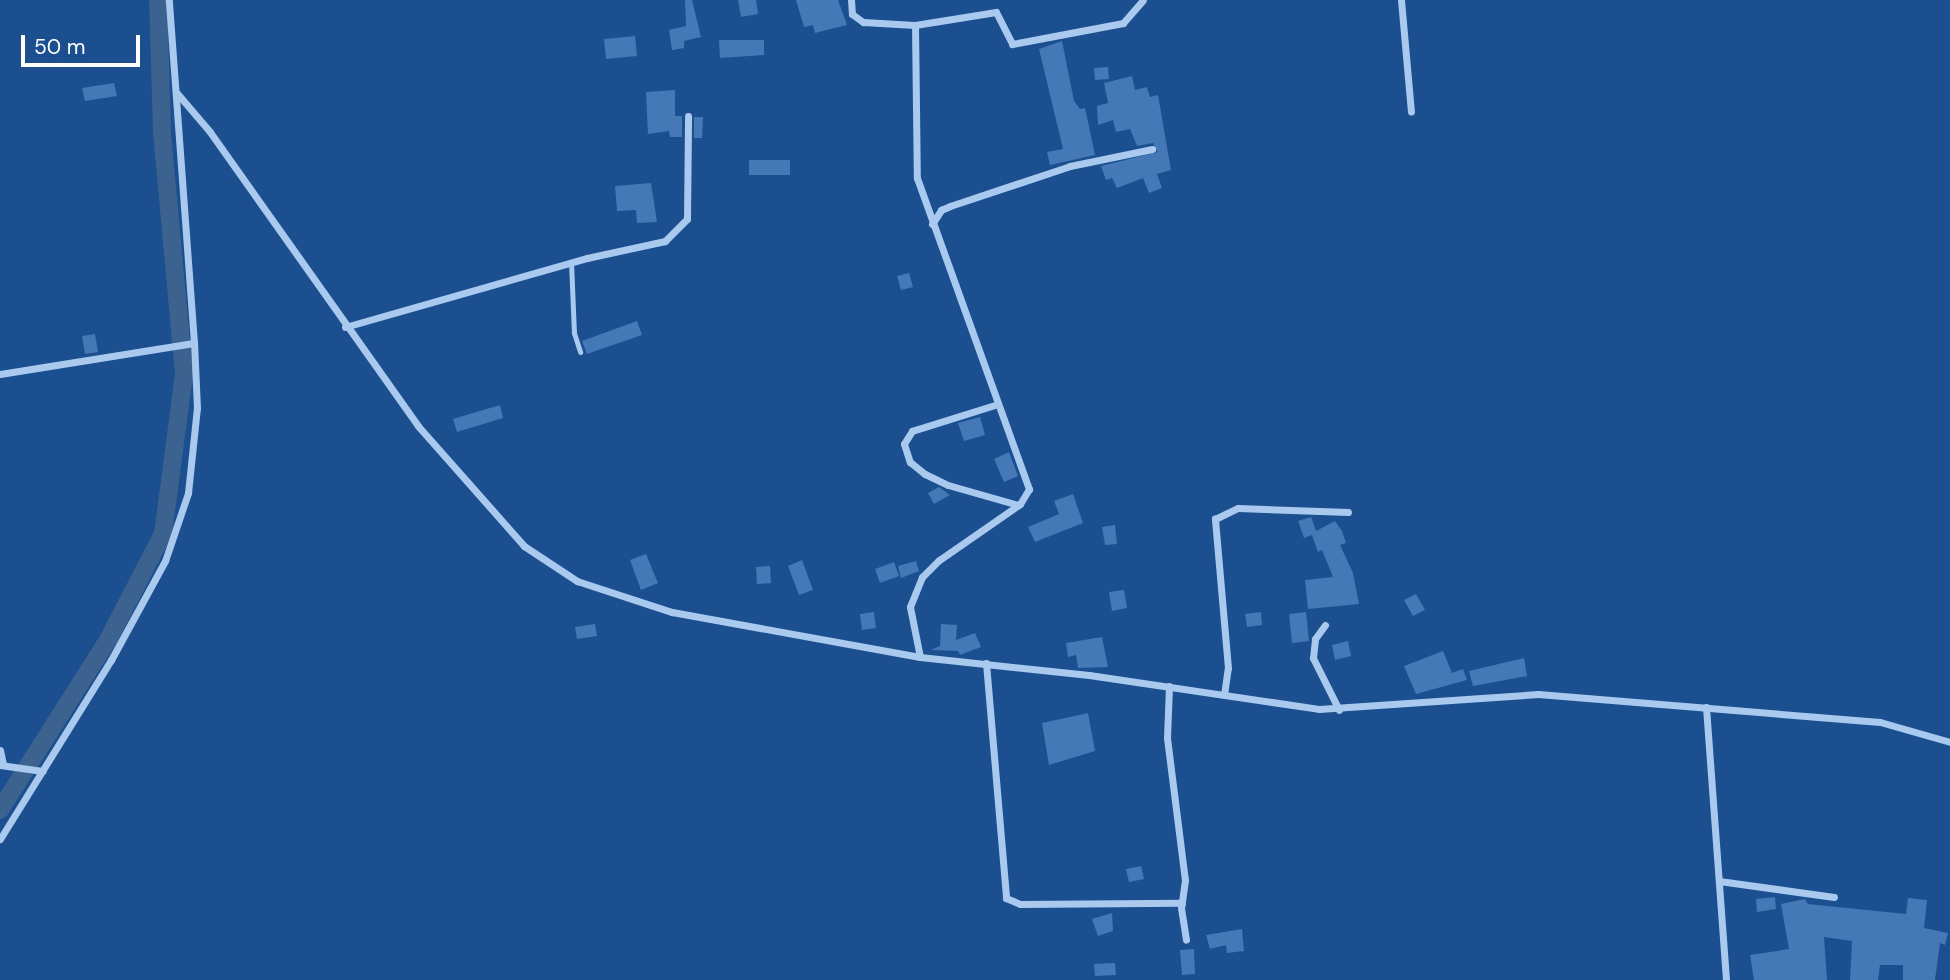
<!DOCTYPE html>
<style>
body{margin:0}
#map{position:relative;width:1950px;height:980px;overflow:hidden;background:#1b4f8f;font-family:"DM Sans",sans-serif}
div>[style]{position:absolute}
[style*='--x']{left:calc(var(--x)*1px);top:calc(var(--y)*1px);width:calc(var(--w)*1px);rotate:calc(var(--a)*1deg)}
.canal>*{height:18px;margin:-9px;padding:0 9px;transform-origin:9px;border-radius:9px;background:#3c6290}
.building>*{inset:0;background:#4478b7}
.lane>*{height:5px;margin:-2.5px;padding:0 2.5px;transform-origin:2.5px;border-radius:2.5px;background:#a9c9ee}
.street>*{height:7px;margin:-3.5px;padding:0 3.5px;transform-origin:3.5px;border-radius:3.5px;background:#a9c9ee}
span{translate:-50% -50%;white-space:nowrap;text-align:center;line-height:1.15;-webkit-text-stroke:5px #1b4f8f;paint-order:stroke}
.scale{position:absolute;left:21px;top:35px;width:119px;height:32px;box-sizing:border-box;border:4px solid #fff;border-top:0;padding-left:9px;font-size:21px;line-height:24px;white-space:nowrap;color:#fff;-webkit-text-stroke:5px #1b4f8f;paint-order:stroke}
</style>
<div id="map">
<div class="canal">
<i style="--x:0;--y:810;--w:204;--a:-57.6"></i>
<i style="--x:109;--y:638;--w:117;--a:-62.6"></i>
<i style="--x:163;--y:534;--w:161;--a:-82.5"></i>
<i style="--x:184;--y:374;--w:244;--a:-95.2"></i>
<i style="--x:162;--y:131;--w:131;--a:-91.7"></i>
</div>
<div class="building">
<i style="clip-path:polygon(685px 0,692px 0,701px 37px,684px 41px,684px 48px,672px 50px,669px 30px,686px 26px)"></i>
<i style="clip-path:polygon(738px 0,756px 0,758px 14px,741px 17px)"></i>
<i style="clip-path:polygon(796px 0,838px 0,847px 25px,815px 33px,813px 25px,804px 27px)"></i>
<i style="clip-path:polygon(635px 36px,637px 56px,606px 59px,604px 39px)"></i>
<i style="clip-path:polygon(719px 40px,764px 40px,764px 55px,720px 58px)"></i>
<i style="clip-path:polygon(1062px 41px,1074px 101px,1080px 109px,1085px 108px,1095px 155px,1050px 165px,1047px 152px,1063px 149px,1039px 49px)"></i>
<i style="clip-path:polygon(1108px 67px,1109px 79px,1095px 80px,1094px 68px)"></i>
<i style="clip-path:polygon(1132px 76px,1135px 90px,1147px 87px,1150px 97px,1158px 95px,1171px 170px,1157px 174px,1162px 188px,1149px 193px,1143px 178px,1117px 188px,1112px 178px,1106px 180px,1101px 166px,1158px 152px,1153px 143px,1137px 146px,1130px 129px,1116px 132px,1113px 120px,1098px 125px,1097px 106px,1108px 103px,1104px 83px)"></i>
<i style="clip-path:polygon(114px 83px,117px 96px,85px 101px,82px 88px)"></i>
<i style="clip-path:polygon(675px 90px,675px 116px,682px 116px,682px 137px,670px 137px,669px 131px,648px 134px,646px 92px)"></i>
<i style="clip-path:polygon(694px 117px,703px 117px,702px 138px,694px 138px)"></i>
<i style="clip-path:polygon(749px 160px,790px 160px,790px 175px,749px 175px)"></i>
<i style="clip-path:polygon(651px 183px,657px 222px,637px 223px,636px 210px,617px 211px,615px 186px)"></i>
<i style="clip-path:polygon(909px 273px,913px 287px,901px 290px,897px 276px)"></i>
<i style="clip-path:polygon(637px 321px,642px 335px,587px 354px,582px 341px)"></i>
<i style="clip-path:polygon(95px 334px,98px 352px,85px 354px,82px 336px)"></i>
<i style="clip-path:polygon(500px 405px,503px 418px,457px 432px,453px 419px)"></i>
<i style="clip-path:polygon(980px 417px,985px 435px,964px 441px,958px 423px)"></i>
<i style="clip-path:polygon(1009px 452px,1018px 476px,1004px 482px,994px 459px)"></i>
<i style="clip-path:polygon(939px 487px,950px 495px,934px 504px,928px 493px)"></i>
<i style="clip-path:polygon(1073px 494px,1083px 523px,1035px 542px,1028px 527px,1059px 514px,1054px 501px)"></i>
<i style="clip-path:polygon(1311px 517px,1316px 531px,1335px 521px,1342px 531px,1346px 543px,1340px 545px,1353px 573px,1359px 604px,1308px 609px,1305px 580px,1333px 577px,1322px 550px,1318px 552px,1312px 535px,1304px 538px,1298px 521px)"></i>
<i style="clip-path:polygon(1115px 525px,1117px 544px,1105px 545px,1102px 527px)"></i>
<i style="clip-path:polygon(646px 554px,658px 583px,641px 590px,630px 560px)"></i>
<i style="clip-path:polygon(802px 560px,813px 590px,799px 595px,788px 566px)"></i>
<i style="clip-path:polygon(916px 561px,919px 571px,901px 578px,898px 566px)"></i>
<i style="clip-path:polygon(894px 562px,899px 576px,880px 583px,875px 569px)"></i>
<i style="clip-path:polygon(770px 566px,771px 583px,757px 584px,756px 567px)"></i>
<i style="clip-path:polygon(1124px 590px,1127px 608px,1112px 611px,1109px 592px)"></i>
<i style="clip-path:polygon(1416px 594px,1425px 610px,1413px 616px,1404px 600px)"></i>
<i style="clip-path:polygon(874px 612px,876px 628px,862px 630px,860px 614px)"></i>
<i style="clip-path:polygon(1261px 612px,1262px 625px,1247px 627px,1245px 614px)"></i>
<i style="clip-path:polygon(1306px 612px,1309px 641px,1292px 643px,1289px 614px)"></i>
<i style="clip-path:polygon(595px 624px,597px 636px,577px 639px,575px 627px)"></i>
<i style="clip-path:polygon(941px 624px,957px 625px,956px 640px,975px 633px,981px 647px,960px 655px,958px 651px,931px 650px,940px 646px)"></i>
<i style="clip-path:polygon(1102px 637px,1108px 667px,1078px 668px,1076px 655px,1068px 657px,1066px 643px)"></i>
<i style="clip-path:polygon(1348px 641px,1351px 656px,1335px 660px,1332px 645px)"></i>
<i style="clip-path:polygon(1443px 651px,1452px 673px,1463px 669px,1467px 680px,1416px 694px,1404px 666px)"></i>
<i style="clip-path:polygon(1524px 658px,1527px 676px,1473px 686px,1469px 671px)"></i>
<i style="clip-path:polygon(1088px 713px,1095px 751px,1049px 765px,1042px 723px)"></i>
<i style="clip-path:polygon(1141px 866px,1144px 879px,1129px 882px,1126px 869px)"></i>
<i style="clip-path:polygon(1775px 897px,1776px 909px,1757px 912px,1756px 899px)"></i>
<i style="clip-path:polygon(1908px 898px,1927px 900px,1924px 928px,1948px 933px,1945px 945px,1940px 943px,1935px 980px,1903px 980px,1903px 965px,1880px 965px,1878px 980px,1850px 980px,1852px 941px,1824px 937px,1827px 980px,1754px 980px,1750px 955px,1789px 949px,1781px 904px,1805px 899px,1808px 904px,1906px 914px)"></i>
<i style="clip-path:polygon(1112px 913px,1113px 931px,1098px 936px,1092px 919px)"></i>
<i style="clip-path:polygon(1242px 929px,1244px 951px,1227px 953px,1226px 945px,1210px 949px,1206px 935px)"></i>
<i style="clip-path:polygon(1194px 949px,1195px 974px,1182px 975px,1180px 950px)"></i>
<i style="clip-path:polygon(1115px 963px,1116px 975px,1095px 976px,1094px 964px)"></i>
</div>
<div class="lane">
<i style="--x:571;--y:262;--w:71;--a:87.6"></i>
<i style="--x:574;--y:333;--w:20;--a:72"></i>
</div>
<div class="street">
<i style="--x:851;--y:0;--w:14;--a:86"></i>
<i style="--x:852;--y:14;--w:14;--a:36"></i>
<i style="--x:863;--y:22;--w:52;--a:3.3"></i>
<i style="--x:915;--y:25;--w:82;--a:-9.1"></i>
<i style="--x:996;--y:12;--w:36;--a:63"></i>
<i style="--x:1012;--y:44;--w:113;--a:-10.7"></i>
<i style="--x:1123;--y:23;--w:30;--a:-49"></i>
<i style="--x:1401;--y:0;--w:112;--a:84.9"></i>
<i style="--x:915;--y:25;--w:153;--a:89.3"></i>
<i style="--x:917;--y:178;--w:331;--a:70.2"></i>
<i style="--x:1029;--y:489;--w:17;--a:121"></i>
<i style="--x:1020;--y:504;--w:98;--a:145.3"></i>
<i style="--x:939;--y:560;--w:24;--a:135"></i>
<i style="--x:922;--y:577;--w:32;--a:112"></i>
<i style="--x:910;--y:607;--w:51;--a:78.7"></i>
<i style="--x:176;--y:92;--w:52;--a:49.6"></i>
<i style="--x:210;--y:132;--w:360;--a:54.7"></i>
<i style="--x:418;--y:426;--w:160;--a:48.5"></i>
<i style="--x:524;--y:546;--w:64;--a:33.4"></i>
<i style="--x:577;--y:581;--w:100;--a:18.1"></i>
<i style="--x:672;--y:612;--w:252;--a:10.3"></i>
<i style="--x:920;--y:657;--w:170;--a:6.1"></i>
<i style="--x:1089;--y:675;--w:232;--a:8.4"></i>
<i style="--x:1319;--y:709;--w:220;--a:-3.9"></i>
<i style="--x:1538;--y:694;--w:343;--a:4.7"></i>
<i style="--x:1880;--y:722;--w:73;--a:15.9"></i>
<i style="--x:932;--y:224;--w:17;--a:-57"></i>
<i style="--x:941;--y:210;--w:10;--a:-24"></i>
<i style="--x:950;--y:206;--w:126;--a:-18.4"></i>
<i style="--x:1070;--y:166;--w:84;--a:-11.7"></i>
<i style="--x:345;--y:327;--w:252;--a:-15.9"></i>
<i style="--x:587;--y:258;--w:80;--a:-12.3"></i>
<i style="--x:665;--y:241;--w:31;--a:-45"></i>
<i style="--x:687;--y:219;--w:103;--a:-89.4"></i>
<i style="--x:0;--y:374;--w:196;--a:-9.1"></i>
<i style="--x:998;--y:404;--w:90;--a:162.6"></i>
<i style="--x:912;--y:431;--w:15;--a:122"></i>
<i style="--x:904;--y:444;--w:19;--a:72"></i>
<i style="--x:910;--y:462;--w:19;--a:39"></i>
<i style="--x:925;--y:474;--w:25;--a:26"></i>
<i style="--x:948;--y:485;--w:73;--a:15.9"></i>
<i style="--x:1325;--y:625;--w:17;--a:126"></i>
<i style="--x:1315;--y:639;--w:19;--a:96"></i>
<i style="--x:1313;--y:658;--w:58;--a:63.4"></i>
<i style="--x:986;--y:663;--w:236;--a:85.1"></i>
<i style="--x:1006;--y:898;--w:15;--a:23"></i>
<i style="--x:1020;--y:904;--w:162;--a:-0.4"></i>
<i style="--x:1169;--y:686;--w:52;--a:92.2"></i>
<i style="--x:1167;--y:738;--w:143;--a:82.8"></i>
<i style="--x:1185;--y:880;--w:28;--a:98"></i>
<i style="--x:1181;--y:908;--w:32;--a:81"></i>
<i style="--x:1224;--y:695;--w:27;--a:-82"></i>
<i style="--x:1228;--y:668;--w:150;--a:-95"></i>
<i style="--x:1215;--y:519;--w:25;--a:-26"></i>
<i style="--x:1238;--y:508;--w:110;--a:2.1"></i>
<i style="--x:1706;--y:707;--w:274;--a:85.8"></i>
<i style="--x:0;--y:750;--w:14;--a:78"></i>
<i style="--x:0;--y:765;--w:43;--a:7.9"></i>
<i style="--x:0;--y:839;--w:211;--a:-58.2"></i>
<i style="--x:111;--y:660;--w:113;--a:-61.4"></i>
<i style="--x:165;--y:561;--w:72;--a:-71.3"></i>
<i style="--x:188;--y:493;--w:85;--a:-84"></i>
<i style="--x:197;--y:408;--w:65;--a:-92.6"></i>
<i style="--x:194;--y:343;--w:344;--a:-94.2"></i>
<i style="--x:1719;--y:881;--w:116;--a:7.9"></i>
</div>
<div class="scale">50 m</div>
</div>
